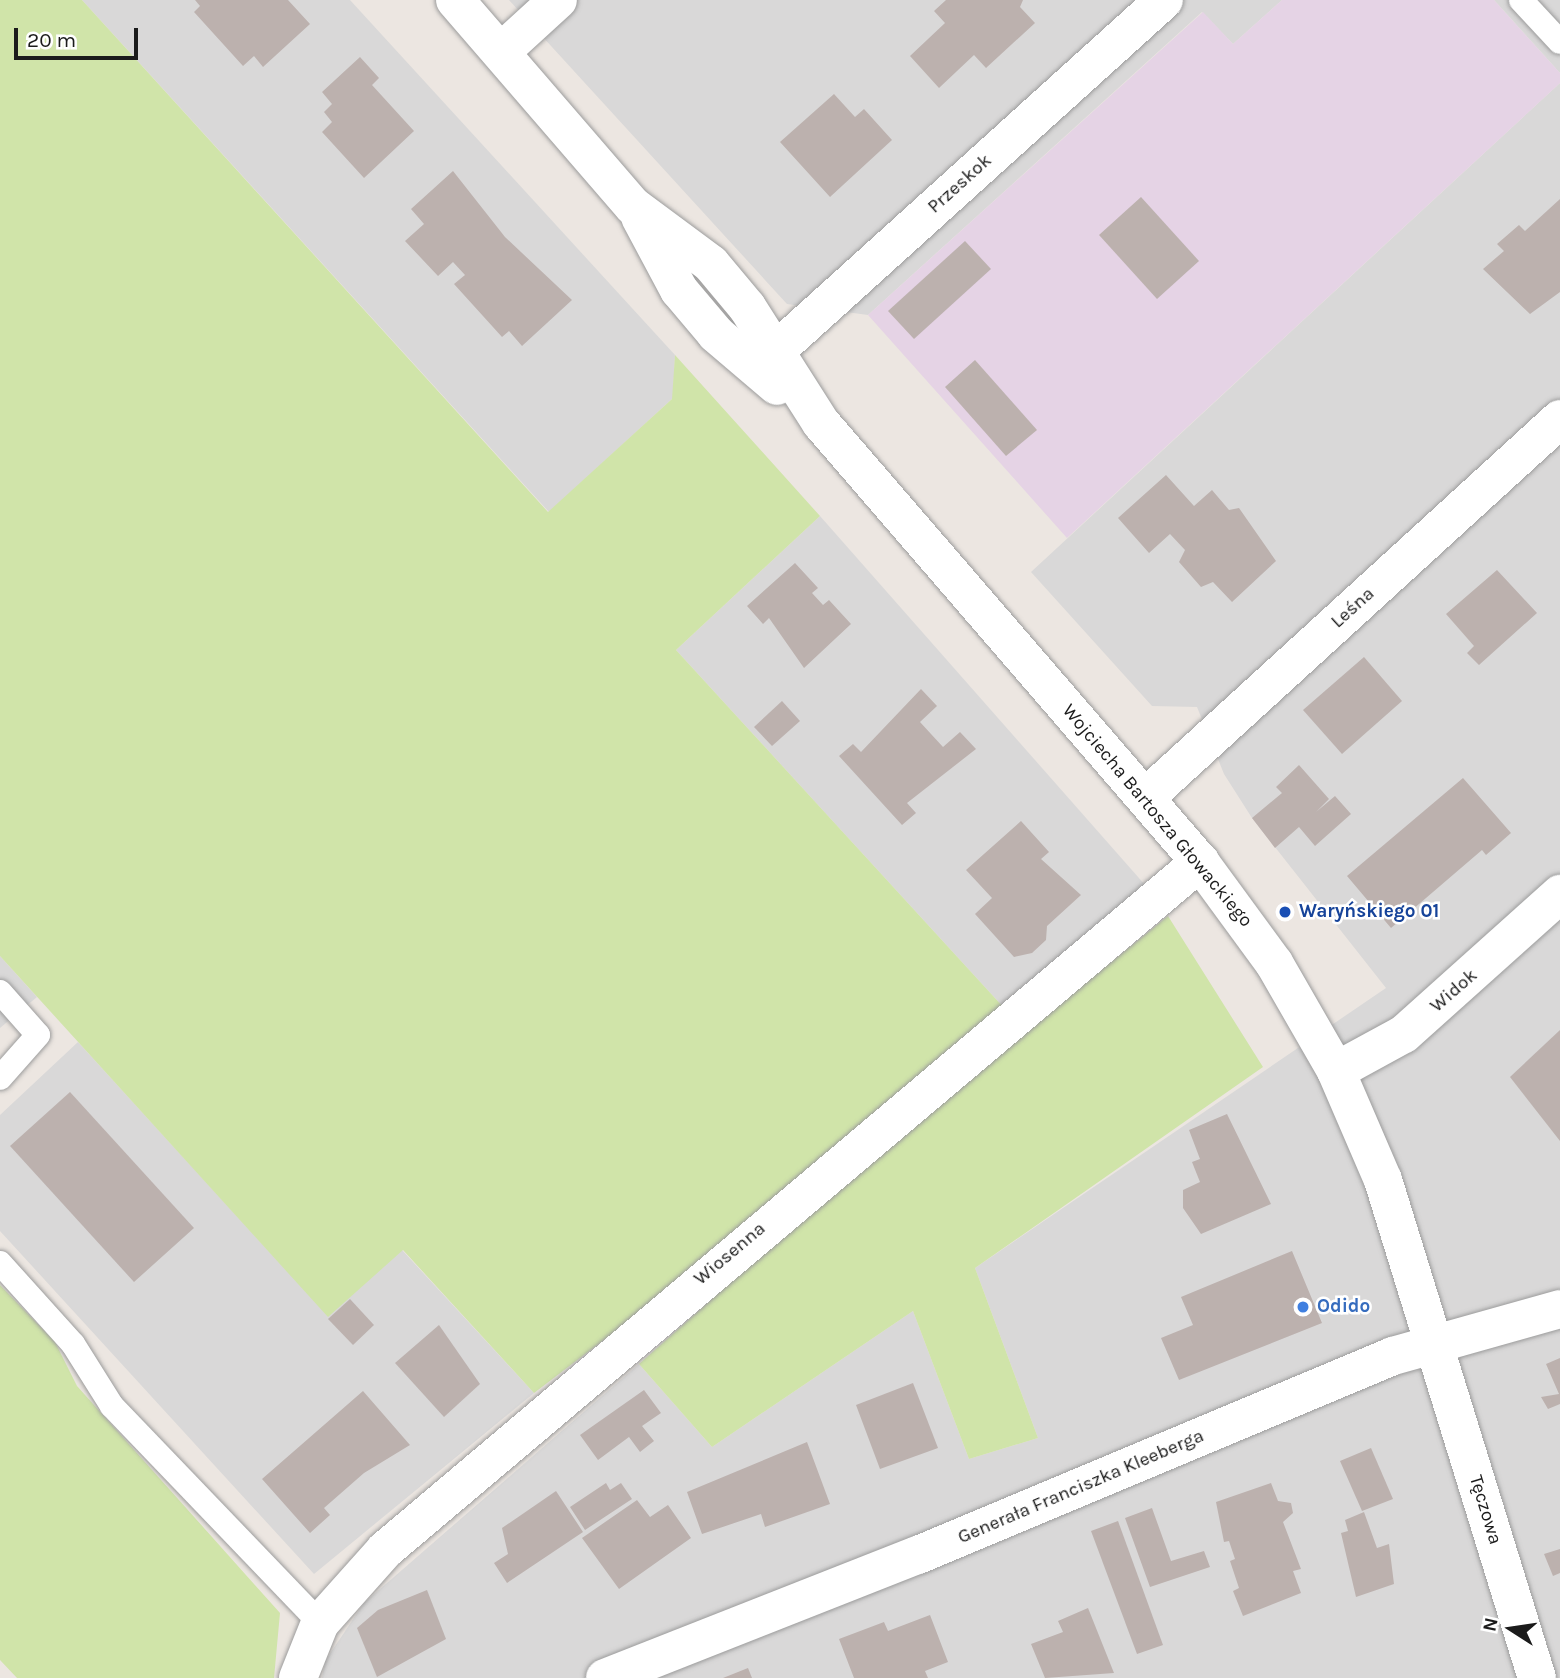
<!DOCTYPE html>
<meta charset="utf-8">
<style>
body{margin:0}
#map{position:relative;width:1560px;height:1678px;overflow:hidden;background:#ece6e1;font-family:Karla,sans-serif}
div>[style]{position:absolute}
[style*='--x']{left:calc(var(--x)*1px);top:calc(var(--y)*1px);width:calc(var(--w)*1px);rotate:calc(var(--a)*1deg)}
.residential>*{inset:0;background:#d9d8d8}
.industrial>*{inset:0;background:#e5d3e5}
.grass>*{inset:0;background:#d0e4a9}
.building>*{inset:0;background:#bcb1ae}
.roads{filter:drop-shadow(0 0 2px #9c9c9c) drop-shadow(0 0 2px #9c9c9c)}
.service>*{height:24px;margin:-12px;padding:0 12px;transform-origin:12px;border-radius:12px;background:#fff}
.minor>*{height:38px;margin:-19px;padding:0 19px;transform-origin:19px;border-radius:19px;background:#fff}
.dots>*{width:19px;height:19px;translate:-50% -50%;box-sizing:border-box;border:4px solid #fff;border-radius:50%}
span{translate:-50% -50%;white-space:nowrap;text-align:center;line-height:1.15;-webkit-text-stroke:5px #fff;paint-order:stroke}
.street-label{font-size:19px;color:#1b1b1b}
.transit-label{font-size:19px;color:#164399;font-weight:700}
.left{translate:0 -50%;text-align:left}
.shop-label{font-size:19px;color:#366cbe;font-weight:700}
.north{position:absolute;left:1476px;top:1594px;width:70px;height:70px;-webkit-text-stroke:5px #fff;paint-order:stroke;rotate:282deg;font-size:19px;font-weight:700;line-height:28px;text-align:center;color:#1b1b1b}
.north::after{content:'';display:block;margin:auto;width:24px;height:32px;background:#1b1b1b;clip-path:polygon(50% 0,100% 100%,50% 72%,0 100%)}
.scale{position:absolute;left:14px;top:28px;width:124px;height:32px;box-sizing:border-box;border:4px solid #1b1b1b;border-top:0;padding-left:9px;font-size:21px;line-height:24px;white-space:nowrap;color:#1b1b1b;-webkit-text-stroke:5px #fff;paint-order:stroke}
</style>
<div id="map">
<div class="residential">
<i style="clip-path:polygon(82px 0,350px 0,675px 355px,673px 398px,549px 512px)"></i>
<i style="clip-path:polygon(509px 0,1282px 0,1233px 44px,1202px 12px,868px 315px,787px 304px)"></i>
<i style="clip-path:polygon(1494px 0,1560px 0,1560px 73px)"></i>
<i style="clip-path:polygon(1560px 83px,1560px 1678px,322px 1678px,325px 1661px,364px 1603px,639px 1364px,712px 1447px,913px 1311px,969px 1459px,1038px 1438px,975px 1268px,1386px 988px,1252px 818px,1224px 774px,1197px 707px,1152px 706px,1031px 572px)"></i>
<i style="clip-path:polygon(820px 516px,1146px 886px,1005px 1009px,676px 650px)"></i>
<i style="clip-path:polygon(0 956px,37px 997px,0 1028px)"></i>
<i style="clip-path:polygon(78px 1042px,328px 1316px,402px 1250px,534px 1393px,314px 1574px,0 1231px,0 1115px)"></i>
</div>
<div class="industrial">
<i style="clip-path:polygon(1282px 0,1494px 0,1560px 73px,1560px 83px,1067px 538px,868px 315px,1203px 12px,1233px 44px)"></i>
</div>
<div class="grass">
<i style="clip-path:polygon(0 0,82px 0,548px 512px,672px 399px,675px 355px,820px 516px,676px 650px,1005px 1009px,693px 1272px,534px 1393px,403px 1250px,328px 1317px,0 956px)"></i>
<i style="clip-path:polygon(1168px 916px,1263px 1067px,975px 1268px,1038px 1438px,969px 1459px,913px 1311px,712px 1447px,639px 1364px,874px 1155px)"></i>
<i style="clip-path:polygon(0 1285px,55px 1342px,77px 1386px,280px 1613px,274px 1678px,17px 1678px,0 1660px)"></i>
</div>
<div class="building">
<i style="clip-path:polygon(195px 0,288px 0,310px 24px,263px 67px,254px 56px,243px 66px,194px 12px,200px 6px)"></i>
<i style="clip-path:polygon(946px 0,1023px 0,1020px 7px,1035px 23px,986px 68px,974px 55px,939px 88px,910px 56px,945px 23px,934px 11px)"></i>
<i style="clip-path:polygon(360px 57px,379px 78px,372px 85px,414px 131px,364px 178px,322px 132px,332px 122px,324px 112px,332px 104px,322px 92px)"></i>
<i style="clip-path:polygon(834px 94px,855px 117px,864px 109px,892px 140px,830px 197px,780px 142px)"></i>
<i style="clip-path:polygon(453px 171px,505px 237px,572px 300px,522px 346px,509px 331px,502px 337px,454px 284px,465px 275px,453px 262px,438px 276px,405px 241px,424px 224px,411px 209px)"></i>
<i style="clip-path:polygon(1141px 197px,1199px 261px,1157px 299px,1099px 235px)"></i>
<i style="clip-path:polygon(1560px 199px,1560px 292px,1530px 314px,1483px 269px,1504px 251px,1497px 244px,1519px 225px,1525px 231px)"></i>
<i style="clip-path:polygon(965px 241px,991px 269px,914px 339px,888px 311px)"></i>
<i style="clip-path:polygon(975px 360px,1037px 430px,1006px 456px,945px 387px)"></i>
<i style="clip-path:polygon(1166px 475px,1194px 506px,1212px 490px,1229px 510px,1239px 508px,1276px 561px,1232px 602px,1213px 582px,1201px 587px,1179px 562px,1185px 550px,1170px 534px,1149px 553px,1118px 518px)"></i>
<i style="clip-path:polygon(795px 563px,818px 588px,812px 593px,823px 605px,829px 600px,851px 624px,804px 668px,769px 618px,763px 624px,747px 606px)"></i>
<i style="clip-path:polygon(1497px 570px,1537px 613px,1479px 665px,1467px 653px,1474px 646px,1446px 614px)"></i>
<i style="clip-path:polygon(1364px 657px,1402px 701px,1342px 754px,1303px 710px)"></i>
<i style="clip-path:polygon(921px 689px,937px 706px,920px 722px,931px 734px,943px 747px,960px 732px,976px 749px,907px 803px,916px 813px,902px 825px,839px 756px,853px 744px,861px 752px)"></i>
<i style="clip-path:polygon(782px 701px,800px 721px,772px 746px,754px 727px)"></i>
<i style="clip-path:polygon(1299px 765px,1329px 799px,1316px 812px,1335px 796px,1351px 814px,1315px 846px,1299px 827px,1275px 848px,1252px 818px,1282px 793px,1276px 787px)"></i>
<i style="clip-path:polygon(1463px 778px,1511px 833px,1486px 855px,1482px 850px,1391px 928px,1347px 876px)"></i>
<i style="clip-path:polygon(1021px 821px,1049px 852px,1041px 859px,1081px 895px,1047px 926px,1046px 940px,1032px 953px,1014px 957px,975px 914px,992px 898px,966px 870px)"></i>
<i style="clip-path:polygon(1560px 1030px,1560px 1141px,1510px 1077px)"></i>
<i style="clip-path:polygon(70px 1092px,194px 1228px,134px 1282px,10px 1146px)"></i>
<i style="clip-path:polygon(1227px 1114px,1271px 1204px,1201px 1234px,1183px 1208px,1183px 1190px,1200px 1182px,1192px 1162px,1200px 1159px,1189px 1130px)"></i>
<i style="clip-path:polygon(1292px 1251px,1322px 1323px,1179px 1380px,1161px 1338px,1193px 1325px,1181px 1297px)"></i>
<i style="clip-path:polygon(350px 1299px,374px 1325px,353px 1345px,328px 1319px)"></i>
<i style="clip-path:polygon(439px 1325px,480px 1384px,444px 1417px,395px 1363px)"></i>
<i style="clip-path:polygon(1560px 1358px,1560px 1404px,1548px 1409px,1541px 1397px,1559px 1394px,1546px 1364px)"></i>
<i style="clip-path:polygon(913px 1383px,938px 1448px,880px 1469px,856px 1405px)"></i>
<i style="clip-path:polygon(644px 1390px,661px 1413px,642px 1426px,654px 1441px,640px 1452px,629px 1437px,598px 1460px,580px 1435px)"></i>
<i style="clip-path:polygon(363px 1391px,410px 1445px,364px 1473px,324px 1508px,330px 1515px,310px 1533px,262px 1479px)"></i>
<i style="clip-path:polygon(807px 1442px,830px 1504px,765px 1527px,761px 1514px,702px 1534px,687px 1492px)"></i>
<i style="clip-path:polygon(1371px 1448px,1393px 1499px,1362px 1511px,1340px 1461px)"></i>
<i style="clip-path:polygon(606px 1483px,610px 1490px,621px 1483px,632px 1499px,585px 1530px,570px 1507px)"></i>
<i style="clip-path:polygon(1271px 1483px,1278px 1501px,1291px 1503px,1293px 1513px,1283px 1522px,1301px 1569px,1293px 1571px,1301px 1593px,1243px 1616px,1233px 1591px,1239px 1588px,1230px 1561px,1235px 1559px,1229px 1541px,1224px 1542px,1216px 1502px)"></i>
<i style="clip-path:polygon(556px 1491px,583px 1532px,507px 1583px,494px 1563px,508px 1554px,502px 1528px)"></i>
<i style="clip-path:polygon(637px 1500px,650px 1517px,668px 1505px,691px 1538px,619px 1589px,582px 1538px)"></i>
<i style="clip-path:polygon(1152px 1508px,1171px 1561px,1204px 1551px,1210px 1567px,1150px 1587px,1125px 1518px)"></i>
<i style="clip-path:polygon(1364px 1512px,1377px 1548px,1389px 1544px,1394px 1584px,1356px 1597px,1341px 1533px,1348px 1531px,1345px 1520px)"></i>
<i style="clip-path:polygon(1118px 1521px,1163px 1645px,1137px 1654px,1091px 1531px)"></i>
<i style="clip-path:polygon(1560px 1549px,1560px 1573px,1553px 1576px,1544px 1554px)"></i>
<i style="clip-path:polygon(427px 1590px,446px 1639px,377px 1677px,357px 1628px,378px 1610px)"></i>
<i style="clip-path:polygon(1088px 1608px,1114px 1673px,1045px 1678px,1031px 1644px,1063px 1632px,1058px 1621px)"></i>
<i style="clip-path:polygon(930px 1615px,948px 1662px,925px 1671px,928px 1678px,854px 1678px,839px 1639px,884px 1622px,888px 1631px)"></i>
<i style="clip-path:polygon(748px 1668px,752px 1678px,723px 1678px)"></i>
</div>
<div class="roads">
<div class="service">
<i style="--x:1521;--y:0;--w:57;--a:47.1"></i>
<i style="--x:0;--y:992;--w:57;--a:48.5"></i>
<i style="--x:38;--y:1035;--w:57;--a:131.5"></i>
<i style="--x:0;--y:1263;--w:109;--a:48"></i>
<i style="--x:73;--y:1344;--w:73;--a:57.8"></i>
<i style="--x:112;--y:1406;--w:301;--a:46.2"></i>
</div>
<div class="minor">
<i style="--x:455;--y:0;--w:272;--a:49.2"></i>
<i style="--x:633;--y:206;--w:97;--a:36.6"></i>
<i style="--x:711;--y:264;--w:56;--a:50.1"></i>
<i style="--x:747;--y:307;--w:138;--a:57.5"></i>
<i style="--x:821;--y:423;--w:580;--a:49.2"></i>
<i style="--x:1200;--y:862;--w:125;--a:53.8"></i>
<i style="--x:1274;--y:963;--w:125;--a:60.1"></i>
<i style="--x:1336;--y:1071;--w:119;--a:66.7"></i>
<i style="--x:1383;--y:1180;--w:521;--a:72.82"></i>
<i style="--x:501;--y:52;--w:77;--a:-42.4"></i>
<i style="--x:640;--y:217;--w:83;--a:61.9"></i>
<i style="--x:679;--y:290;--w:57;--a:49.9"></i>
<i style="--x:716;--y:334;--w:80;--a:40.4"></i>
<i style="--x:758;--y:367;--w:547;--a:-42.11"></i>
<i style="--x:1145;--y:798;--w:562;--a:-42.4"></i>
<i style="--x:1336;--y:1071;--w:77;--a:-28.6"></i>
<i style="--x:1404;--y:1034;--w:210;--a:-41.9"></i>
<i style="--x:298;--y:1678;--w:59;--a:-68.2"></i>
<i style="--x:320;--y:1623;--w:98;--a:-48.3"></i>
<i style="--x:385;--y:1550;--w:1067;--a:-40.17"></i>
<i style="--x:605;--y:1678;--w:336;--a:-21.5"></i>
<i style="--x:918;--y:1555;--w:515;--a:-22.73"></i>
<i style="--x:1393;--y:1356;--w:173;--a:-15.7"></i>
</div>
</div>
<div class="dots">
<i style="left:1285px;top:912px;background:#1a4fb4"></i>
<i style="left:1303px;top:1307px;background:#3f7fe0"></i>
</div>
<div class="street-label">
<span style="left:960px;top:184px;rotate:-42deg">Przeskok</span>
<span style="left:1353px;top:608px;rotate:-42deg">Leśna</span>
<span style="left:1157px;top:816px;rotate:50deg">Wojciecha Bartosza Głowackiego</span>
<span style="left:1454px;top:991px;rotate:-41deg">Widok</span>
<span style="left:730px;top:1254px;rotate:-40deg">Wiosenna</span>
<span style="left:1081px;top:1487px;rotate:-23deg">Generała Franciszka Kleeberga</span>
<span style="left:1485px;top:1510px;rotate:73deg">Tęczowa</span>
</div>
<div class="transit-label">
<span class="left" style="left:1299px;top:912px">Waryńskiego 01</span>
</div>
<div class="shop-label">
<span class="left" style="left:1317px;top:1307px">Odido</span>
</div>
<div class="north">N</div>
<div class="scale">20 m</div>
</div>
